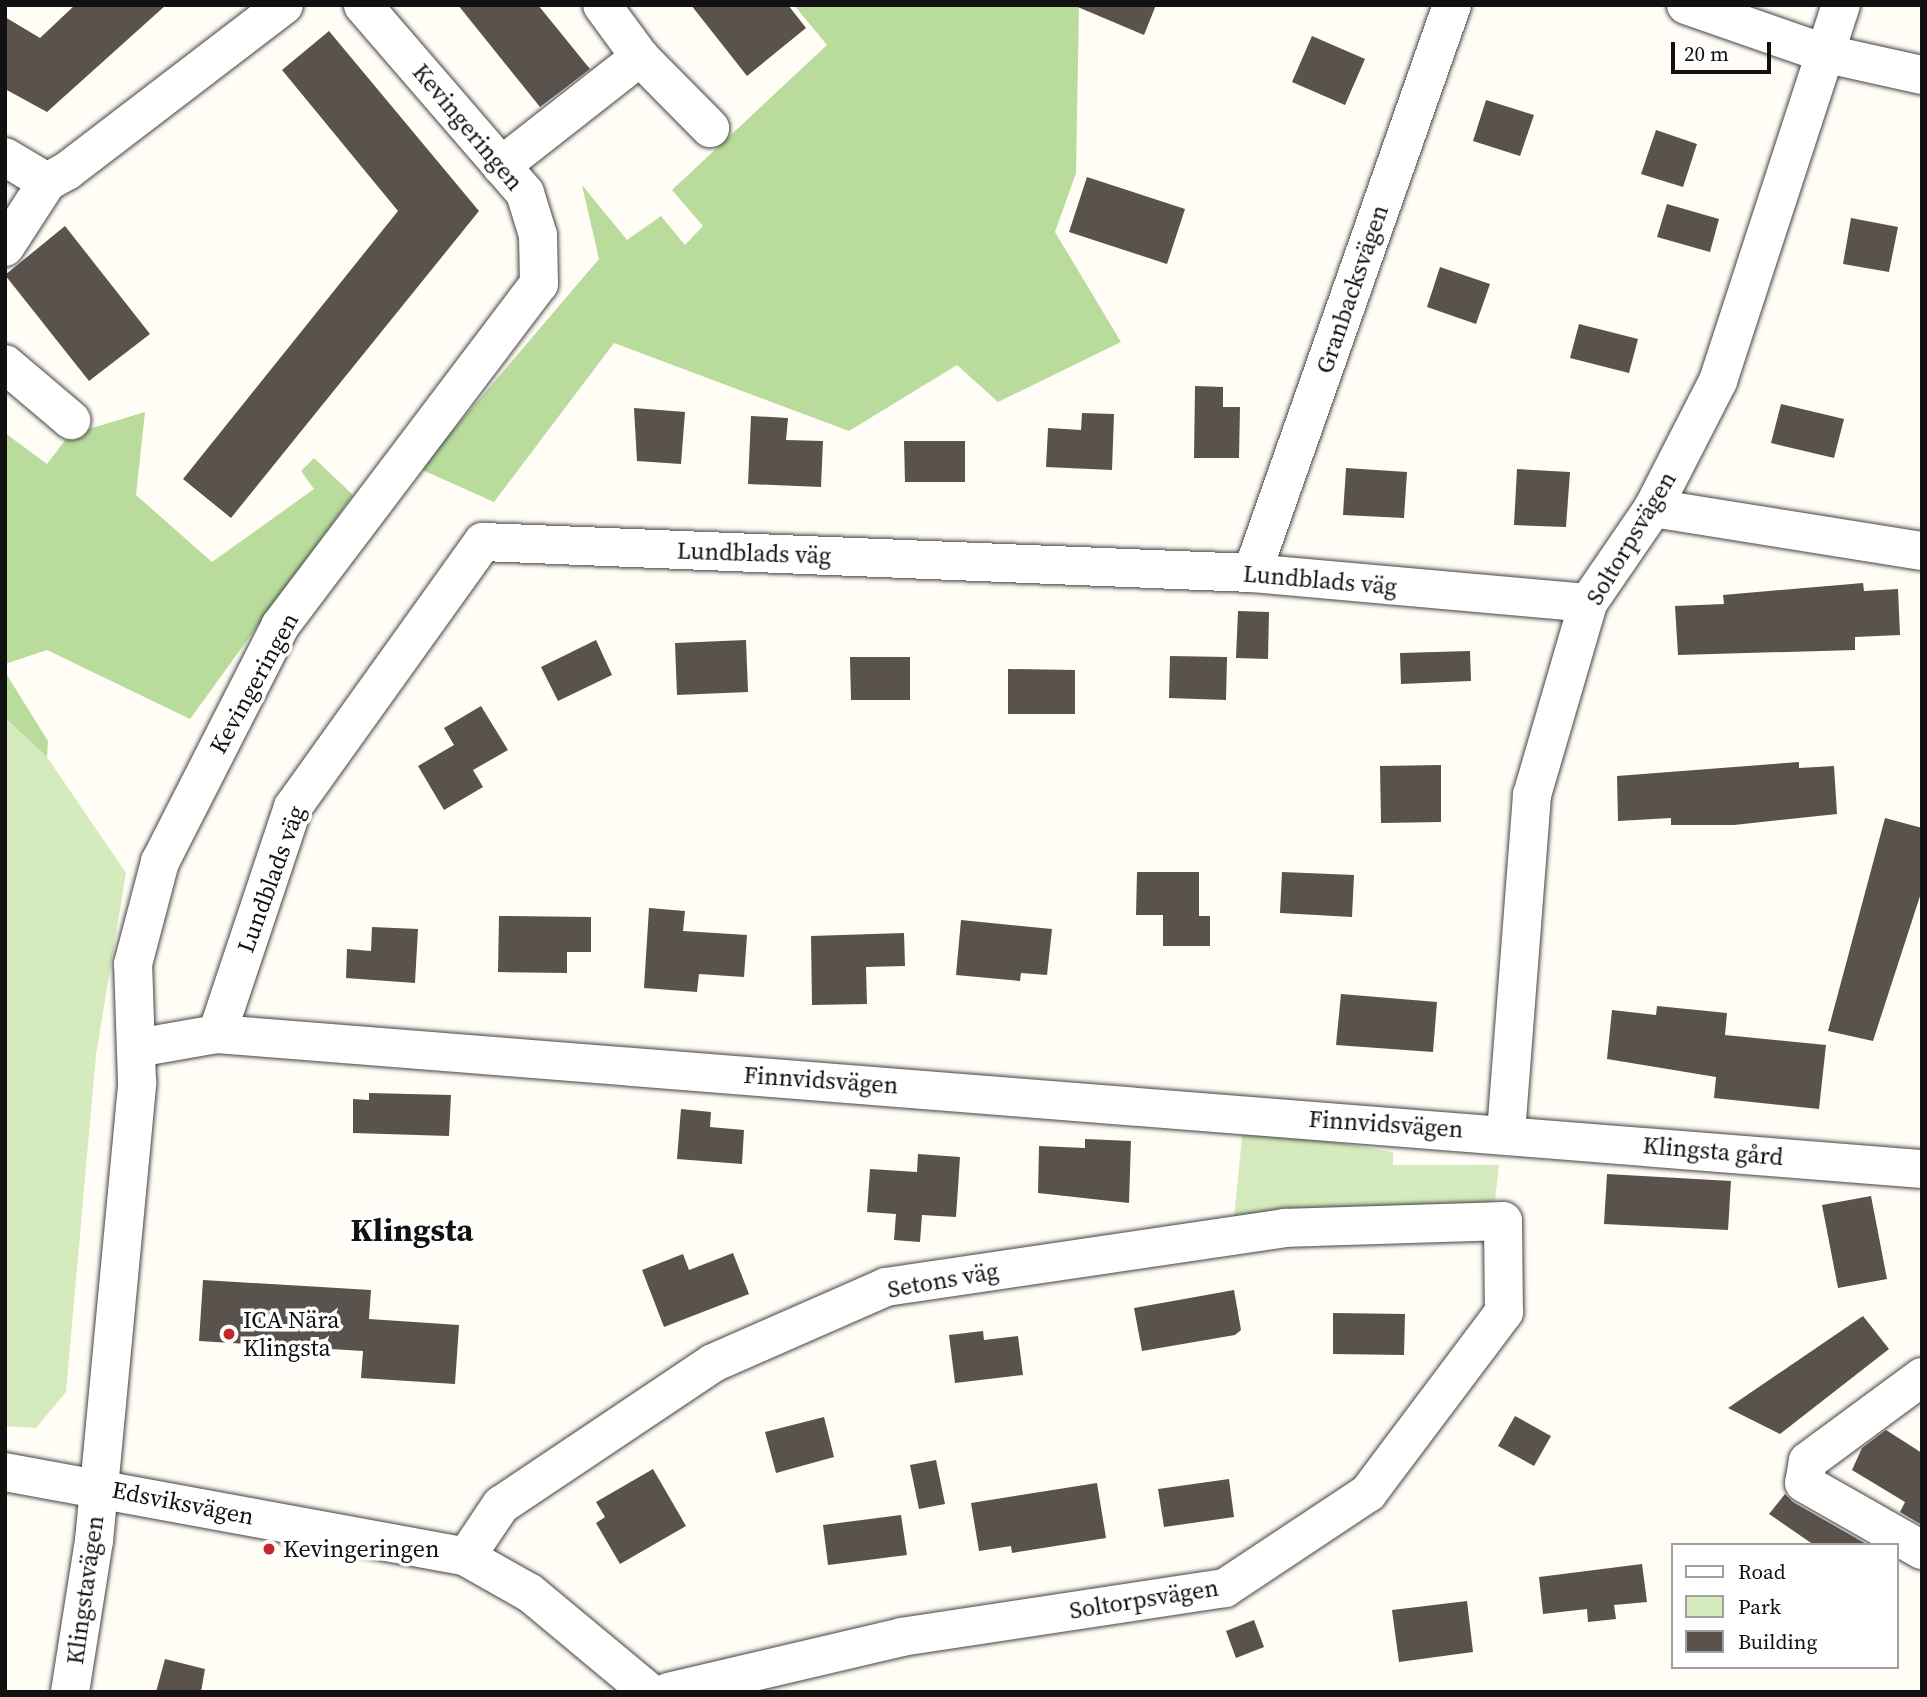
<!DOCTYPE html>
<meta charset="utf-8">
<style>
body{margin:0}
#map{position:relative;width:1927px;height:1697px;overflow:hidden;background:#fffdf5;font-family:"Source Serif 4",serif}
div>[style]{position:absolute}
[style*='--x']{left:calc(var(--x)*1px);top:calc(var(--y)*1px);width:calc(var(--w)*1px);rotate:calc(var(--a)*1deg)}
.green>*{inset:0;background:#d5ebbd}
.forest>*{inset:0;background:#b9dc9c}
.building>*{inset:0;background:#5a524d}
.roads{filter:drop-shadow(0 0 2px #444) drop-shadow(0 0 2px #444)}
.minor>*{height:38px;margin:-19px;padding:0 19px;transform-origin:19px;border-radius:19px;background:#fff}
.dots>*{width:19px;height:19px;translate:-50% -50%;box-sizing:border-box;border:4px solid #fff;border-radius:50%}
span{translate:-50% -50%;white-space:nowrap;text-align:center;line-height:1.15;-webkit-text-stroke:7px #fff;paint-order:stroke}
.street-label{font-size:24px;color:#111}
.poi-label{font-size:24px;color:#111}
.left{translate:0 -50%;text-align:left}
.district-label{font-size:32px;color:#111;font-weight:700}
.frame{position:absolute;inset:0;border:7px solid #111;pointer-events:none}
.legend{position:absolute;left:1671px;top:1543px;width:228px;height:126px;box-sizing:border-box;background:#fff;border:2px solid #a0a0a0;margin:0;padding:9px 12px;list-style:none;font-size:21px;color:#111}
.legend li{display:flex;align-items:center;gap:14px;height:35px}
.legend b{width:35px;border:2px solid #a0a0a0}
.scale{position:absolute;left:1671px;top:42px;width:100px;height:32px;box-sizing:border-box;border:4px solid #111;border-top:0;padding-left:9px;font-size:21px;line-height:24px;white-space:nowrap;color:#111;-webkit-text-stroke:5px #fff;paint-order:stroke}
</style>
<div id="map">
<div class="green">
<i style="clip-path:polygon(5px 718px,47px 757px,126px 873px,96px 1055px,66px 1392px,36px 1428px,5px 1426px)"></i>
<i style="clip-path:polygon(1243px 1127px,1393px 1152px,1393px 1165px,1499px 1165px,1494px 1210px,1233px 1228px)"></i>
</div>
<div class="forest">
<i style="clip-path:polygon(794px 5px,1079px 5px,1076px 173px,1055px 232px,1121px 342px,998px 402px,957px 365px,849px 431px,614px 343px,494px 502px,420px 469px,599px 259px,582px 185px,627px 240px,661px 216px,685px 245px,703px 226px,672px 190px,827px 45px)"></i>
<i style="clip-path:polygon(145px 412px,136px 495px,212px 562px,314px 489px,301px 471px,314px 458px,353px 495px,190px 719px,47px 650px,5px 664px,5px 433px,47px 464px,69px 435px)"></i>
<i style="clip-path:polygon(5px 672px,48px 741px,47px 757px,5px 718px)"></i>
</div>
<div class="building">
<i style="clip-path:polygon(75px 5px,166px 5px,47px 112px,5px 89px,5px 17px,40px 38px)"></i>
<i style="clip-path:polygon(458px 5px,538px 5px,590px 69px,540px 107px)"></i>
<i style="clip-path:polygon(691px 5px,788px 5px,806px 28px,747px 76px)"></i>
<i style="clip-path:polygon(1073px 5px,1156px 5px,1144px 35px)"></i>
<i style="clip-path:polygon(329px 31px,479px 211px,231px 518px,183px 479px,398px 211px,282px 70px)"></i>
<i style="clip-path:polygon(1312px 36px,1365px 59px,1345px 105px,1292px 82px)"></i>
<i style="clip-path:polygon(1486px 100px,1534px 115px,1520px 156px,1473px 141px)"></i>
<i style="clip-path:polygon(1656px 130px,1697px 144px,1683px 187px,1641px 174px)"></i>
<i style="clip-path:polygon(1087px 177px,1185px 209px,1167px 264px,1069px 232px)"></i>
<i style="clip-path:polygon(1667px 204px,1719px 219px,1710px 252px,1657px 237px)"></i>
<i style="clip-path:polygon(1851px 218px,1898px 227px,1889px 272px,1843px 264px)"></i>
<i style="clip-path:polygon(65px 226px,150px 334px,89px 381px,5px 275px)"></i>
<i style="clip-path:polygon(1440px 267px,1490px 284px,1476px 324px,1427px 307px)"></i>
<i style="clip-path:polygon(1579px 324px,1638px 339px,1629px 373px,1570px 358px)"></i>
<i style="clip-path:polygon(1195px 386px,1223px 387px,1223px 407px,1240px 407px,1239px 458px,1194px 458px)"></i>
<i style="clip-path:polygon(1781px 404px,1844px 419px,1834px 458px,1771px 443px)"></i>
<i style="clip-path:polygon(634px 408px,685px 412px,681px 464px,637px 461px)"></i>
<i style="clip-path:polygon(1082px 413px,1114px 414px,1112px 470px,1046px 467px,1048px 428px,1081px 430px)"></i>
<i style="clip-path:polygon(751px 416px,788px 418px,786px 440px,823px 441px,821px 487px,748px 484px)"></i>
<i style="clip-path:polygon(904px 441px,965px 441px,965px 482px,905px 482px)"></i>
<i style="clip-path:polygon(1346px 468px,1407px 472px,1404px 518px,1343px 515px)"></i>
<i style="clip-path:polygon(1517px 469px,1570px 472px,1566px 527px,1514px 525px)"></i>
<i style="clip-path:polygon(1863px 583px,1864px 591px,1898px 589px,1900px 635px,1855px 637px,1855px 650px,1678px 655px,1675px 606px,1724px 604px,1723px 595px)"></i>
<i style="clip-path:polygon(1238px 611px,1269px 612px,1268px 659px,1236px 658px)"></i>
<i style="clip-path:polygon(596px 640px,612px 675px,558px 701px,541px 667px)"></i>
<i style="clip-path:polygon(746px 640px,748px 692px,677px 695px,675px 643px)"></i>
<i style="clip-path:polygon(1470px 651px,1471px 681px,1401px 684px,1400px 653px)"></i>
<i style="clip-path:polygon(1170px 656px,1227px 657px,1226px 700px,1169px 698px)"></i>
<i style="clip-path:polygon(850px 657px,910px 657px,910px 700px,851px 700px)"></i>
<i style="clip-path:polygon(1008px 669px,1075px 670px,1075px 714px,1008px 714px)"></i>
<i style="clip-path:polygon(481px 706px,508px 750px,473px 770px,483px 787px,444px 810px,418px 766px,454px 745px,444px 728px)"></i>
<i style="clip-path:polygon(1799px 762px,1799px 768px,1834px 766px,1837px 814px,1734px 825px,1671px 825px,1671px 818px,1618px 821px,1617px 776px)"></i>
<i style="clip-path:polygon(1441px 765px,1441px 822px,1381px 823px,1380px 766px)"></i>
<i style="clip-path:polygon(1885px 818px,1922px 828px,1922px 890px,1873px 1041px,1828px 1031px)"></i>
<i style="clip-path:polygon(1137px 872px,1199px 872px,1199px 916px,1210px 916px,1210px 946px,1163px 946px,1163px 915px,1136px 915px)"></i>
<i style="clip-path:polygon(1282px 872px,1354px 875px,1352px 917px,1280px 913px)"></i>
<i style="clip-path:polygon(649px 908px,685px 911px,683px 931px,747px 935px,744px 977px,699px 974px,697px 992px,644px 988px)"></i>
<i style="clip-path:polygon(499px 916px,591px 917px,591px 952px,567px 952px,567px 973px,498px 972px)"></i>
<i style="clip-path:polygon(961px 920px,1052px 929px,1047px 975px,1021px 973px,1020px 981px,956px 975px)"></i>
<i style="clip-path:polygon(372px 927px,418px 929px,415px 983px,346px 978px,347px 949px,371px 951px)"></i>
<i style="clip-path:polygon(904px 933px,905px 966px,866px 967px,867px 1004px,812px 1005px,811px 936px)"></i>
<i style="clip-path:polygon(1341px 994px,1437px 1002px,1433px 1052px,1336px 1045px)"></i>
<i style="clip-path:polygon(1657px 1006px,1727px 1013px,1725px 1035px,1826px 1045px,1819px 1109px,1714px 1098px,1716px 1077px,1607px 1059px,1612px 1010px,1656px 1015px)"></i>
<i style="clip-path:polygon(369px 1093px,451px 1095px,449px 1136px,353px 1133px,353px 1099px,369px 1100px)"></i>
<i style="clip-path:polygon(681px 1109px,711px 1112px,710px 1127px,744px 1130px,742px 1164px,677px 1159px)"></i>
<i style="clip-path:polygon(1085px 1139px,1131px 1141px,1129px 1203px,1038px 1193px,1039px 1146px,1085px 1148px)"></i>
<i style="clip-path:polygon(918px 1154px,960px 1157px,956px 1217px,922px 1215px,920px 1242px,894px 1240px,896px 1214px,867px 1212px,870px 1169px,917px 1172px)"></i>
<i style="clip-path:polygon(1607px 1174px,1731px 1181px,1728px 1230px,1604px 1224px)"></i>
<i style="clip-path:polygon(1871px 1196px,1887px 1279px,1838px 1288px,1822px 1205px)"></i>
<i style="clip-path:polygon(733px 1253px,749px 1294px,664px 1327px,642px 1270px,683px 1254px,689px 1270px)"></i>
<i style="clip-path:polygon(203px 1280px,371px 1290px,369px 1319px,459px 1325px,455px 1384px,361px 1378px,363px 1351px,199px 1341px)"></i>
<i style="clip-path:polygon(1234px 1290px,1241px 1330px,1235px 1335px,1142px 1351px,1134px 1308px)"></i>
<i style="clip-path:polygon(1333px 1313px,1405px 1314px,1404px 1355px,1333px 1354px)"></i>
<i style="clip-path:polygon(1863px 1316px,1889px 1349px,1780px 1434px,1728px 1408px)"></i>
<i style="clip-path:polygon(983px 1331px,984px 1340px,1018px 1336px,1023px 1375px,955px 1383px,949px 1335px)"></i>
<i style="clip-path:polygon(1515px 1416px,1551px 1436px,1534px 1466px,1498px 1446px)"></i>
<i style="clip-path:polygon(824px 1417px,834px 1457px,776px 1473px,765px 1432px)"></i>
<i style="clip-path:polygon(1886px 1430px,1922px 1453px,1922px 1525px,1900px 1512px,1905px 1502px,1852px 1470px,1862px 1448px)"></i>
<i style="clip-path:polygon(936px 1460px,945px 1504px,919px 1509px,910px 1465px)"></i>
<i style="clip-path:polygon(653px 1469px,686px 1526px,620px 1564px,596px 1523px,605px 1517px,596px 1502px)"></i>
<i style="clip-path:polygon(1229px 1479px,1234px 1517px,1164px 1527px,1158px 1489px)"></i>
<i style="clip-path:polygon(1097px 1483px,1106px 1538px,1012px 1553px,1011px 1546px,979px 1551px,971px 1503px)"></i>
<i style="clip-path:polygon(1785px 1494px,1793px 1502px,1868px 1545px,1814px 1545px,1769px 1514px)"></i>
<i style="clip-path:polygon(901px 1515px,907px 1555px,828px 1565px,823px 1525px)"></i>
<i style="clip-path:polygon(1642px 1564px,1647px 1602px,1614px 1605px,1616px 1619px,1588px 1622px,1587px 1609px,1543px 1614px,1539px 1577px)"></i>
<i style="clip-path:polygon(1467px 1601px,1473px 1652px,1399px 1662px,1392px 1610px)"></i>
<i style="clip-path:polygon(1254px 1620px,1264px 1647px,1236px 1658px,1226px 1631px)"></i>
<i style="clip-path:polygon(165px 1659px,205px 1669px,201px 1692px,156px 1692px)"></i>
</div>
<div class="roads">
<div class="minor">
<i style="--x:1686;--y:5;--w:149;--a:19.2"></i>
<i style="--x:1827;--y:54;--w:97;--a:12.5"></i>
<i style="--x:640;--y:57;--w:100;--a:45.4"></i>
<i style="--x:5;--y:157;--w:49;--a:30.8"></i>
<i style="--x:47;--y:182;--w:23;--a:-29"></i>
<i style="--x:67;--y:171;--w:273;--a:-37.4"></i>
<i style="--x:501;--y:166;--w:177;--a:-38.1"></i>
<i style="--x:640;--y:57;--w:64;--a:-126.2"></i>
<i style="--x:5;--y:247;--w:77;--a:-57.1"></i>
<i style="--x:5;--y:364;--w:87;--a:40.3"></i>
<i style="--x:1653;--y:508;--w:272;--a:9.1"></i>
<i style="--x:1252;--y:573;--w:602;--a:-70.6"></i>
<i style="--x:217;--y:1034;--w:239;--a:-71.5"></i>
<i style="--x:293;--y:807;--w:326;--a:-54.4"></i>
<i style="--x:483;--y:542;--w:770;--a:2.31"></i>
<i style="--x:1252;--y:573;--w:337;--a:5.1"></i>
<i style="--x:137;--y:1048;--w:81;--a:-9.9"></i>
<i style="--x:217;--y:1034;--w:1708;--a:4.53"></i>
<i style="--x:1506;--y:1133;--w:339;--a:-85.6"></i>
<i style="--x:1532;--y:795;--w:200;--a:-73.7"></i>
<i style="--x:1588;--y:603;--w:115;--a:-55.6"></i>
<i style="--x:1653;--y:508;--w:143;--a:-62.9"></i>
<i style="--x:1718;--y:381;--w:396;--a:-71.9"></i>
<i style="--x:1922;--y:1377;--w:142;--a:143.6"></i>
<i style="--x:1808;--y:1461;--w:22;--a:100"></i>
<i style="--x:1804;--y:1483;--w:136;--a:29.6"></i>
<i style="--x:5;--y:1472;--w:469;--a:10.4"></i>
<i style="--x:466;--y:1557;--w:73;--a:29.4"></i>
<i style="--x:530;--y:1593;--w:155;--a:39.8"></i>
<i style="--x:466;--y:1557;--w:63;--a:-56.1"></i>
<i style="--x:501;--y:1505;--w:255;--a:-33.8"></i>
<i style="--x:713;--y:1363;--w:189;--a:-23.7"></i>
<i style="--x:886;--y:1287;--w:403;--a:-8.4"></i>
<i style="--x:1285;--y:1228;--w:218;--a:-1.8"></i>
<i style="--x:1503;--y:1221;--w:91;--a:89.4"></i>
<i style="--x:1504;--y:1312;--w:226;--a:126.9"></i>
<i style="--x:1368;--y:1493;--w:172;--a:146.4"></i>
<i style="--x:1225;--y:1588;--w:327;--a:171.4"></i>
<i style="--x:902;--y:1637;--w:240;--a:166.8"></i>
<i style="--x:70;--y:1692;--w:153;--a:-81"></i>
<i style="--x:94;--y:1541;--w:461;--a:-84.6"></i>
<i style="--x:137;--y:1082;--w:118;--a:-91.9"></i>
<i style="--x:133;--y:964;--w:106;--a:-75.2"></i>
<i style="--x:160;--y:862;--w:265;--a:-63"></i>
<i style="--x:280;--y:626;--w:429;--a:-52.9"></i>
<i style="--x:539;--y:284;--w:49;--a:-91.2"></i>
<i style="--x:538;--y:235;--w:44;--a:-107.2"></i>
<i style="--x:525;--y:193;--w:248;--a:-130.8"></i>
</div>
</div>
<div class="dots">
<i style="left:229px;top:1334px;background:#c4262e"></i>
<i style="left:269px;top:1549px;background:#c4262e"></i>
</div>
<div class="street-label">
<span style="left:468px;top:127px;rotate:50deg">Kevingeringen</span>
<span style="left:1352px;top:289px;rotate:-71deg">Granbacksvägen</span>
<span style="left:1631px;top:538px;rotate:-59deg">Soltorpsvägen</span>
<span style="left:754px;top:553px;rotate:2deg">Lundblads väg</span>
<span style="left:1320px;top:580px;rotate:5deg">Lundblads väg</span>
<span style="left:254px;top:683px;rotate:-61deg">Kevingeringen</span>
<span style="left:271px;top:879px;rotate:-70deg">Lundblads väg</span>
<span style="left:821px;top:1080px;rotate:4deg">Finnvidsvägen</span>
<span style="left:1386px;top:1124px;rotate:4deg">Finnvidsvägen</span>
<span style="left:1713px;top:1151px;rotate:5deg">Klingsta gård</span>
<span style="left:943px;top:1280px;rotate:-10deg">Setons väg</span>
<span style="left:183px;top:1503px;rotate:11deg">Edsviksvägen</span>
<span style="left:85px;top:1590px;rotate:-82deg">Klingstavägen</span>
<span style="left:1144px;top:1599px;rotate:-9deg">Soltorpsvägen</span>
</div>
<div class="poi-label">
<span class="left" style="left:243px;top:1334px">ICA Nära<br>Klingsta</span>
<span class="left" style="left:283px;top:1549px">Kevingeringen</span>
</div>
<div class="district-label">
<span style="left:412px;top:1230px">Klingsta</span>
</div>
<div class="frame"></div>
<ul class="legend">
<li><b style="height:9px;background:#fff"></b>Road</li>
<li><b style="height:19px;background:#d5ebbd"></b>Park</li>
<li><b style="height:19px;background:#5a524d"></b>Building</li>
</ul>
<div class="scale">20 m</div>
</div>
